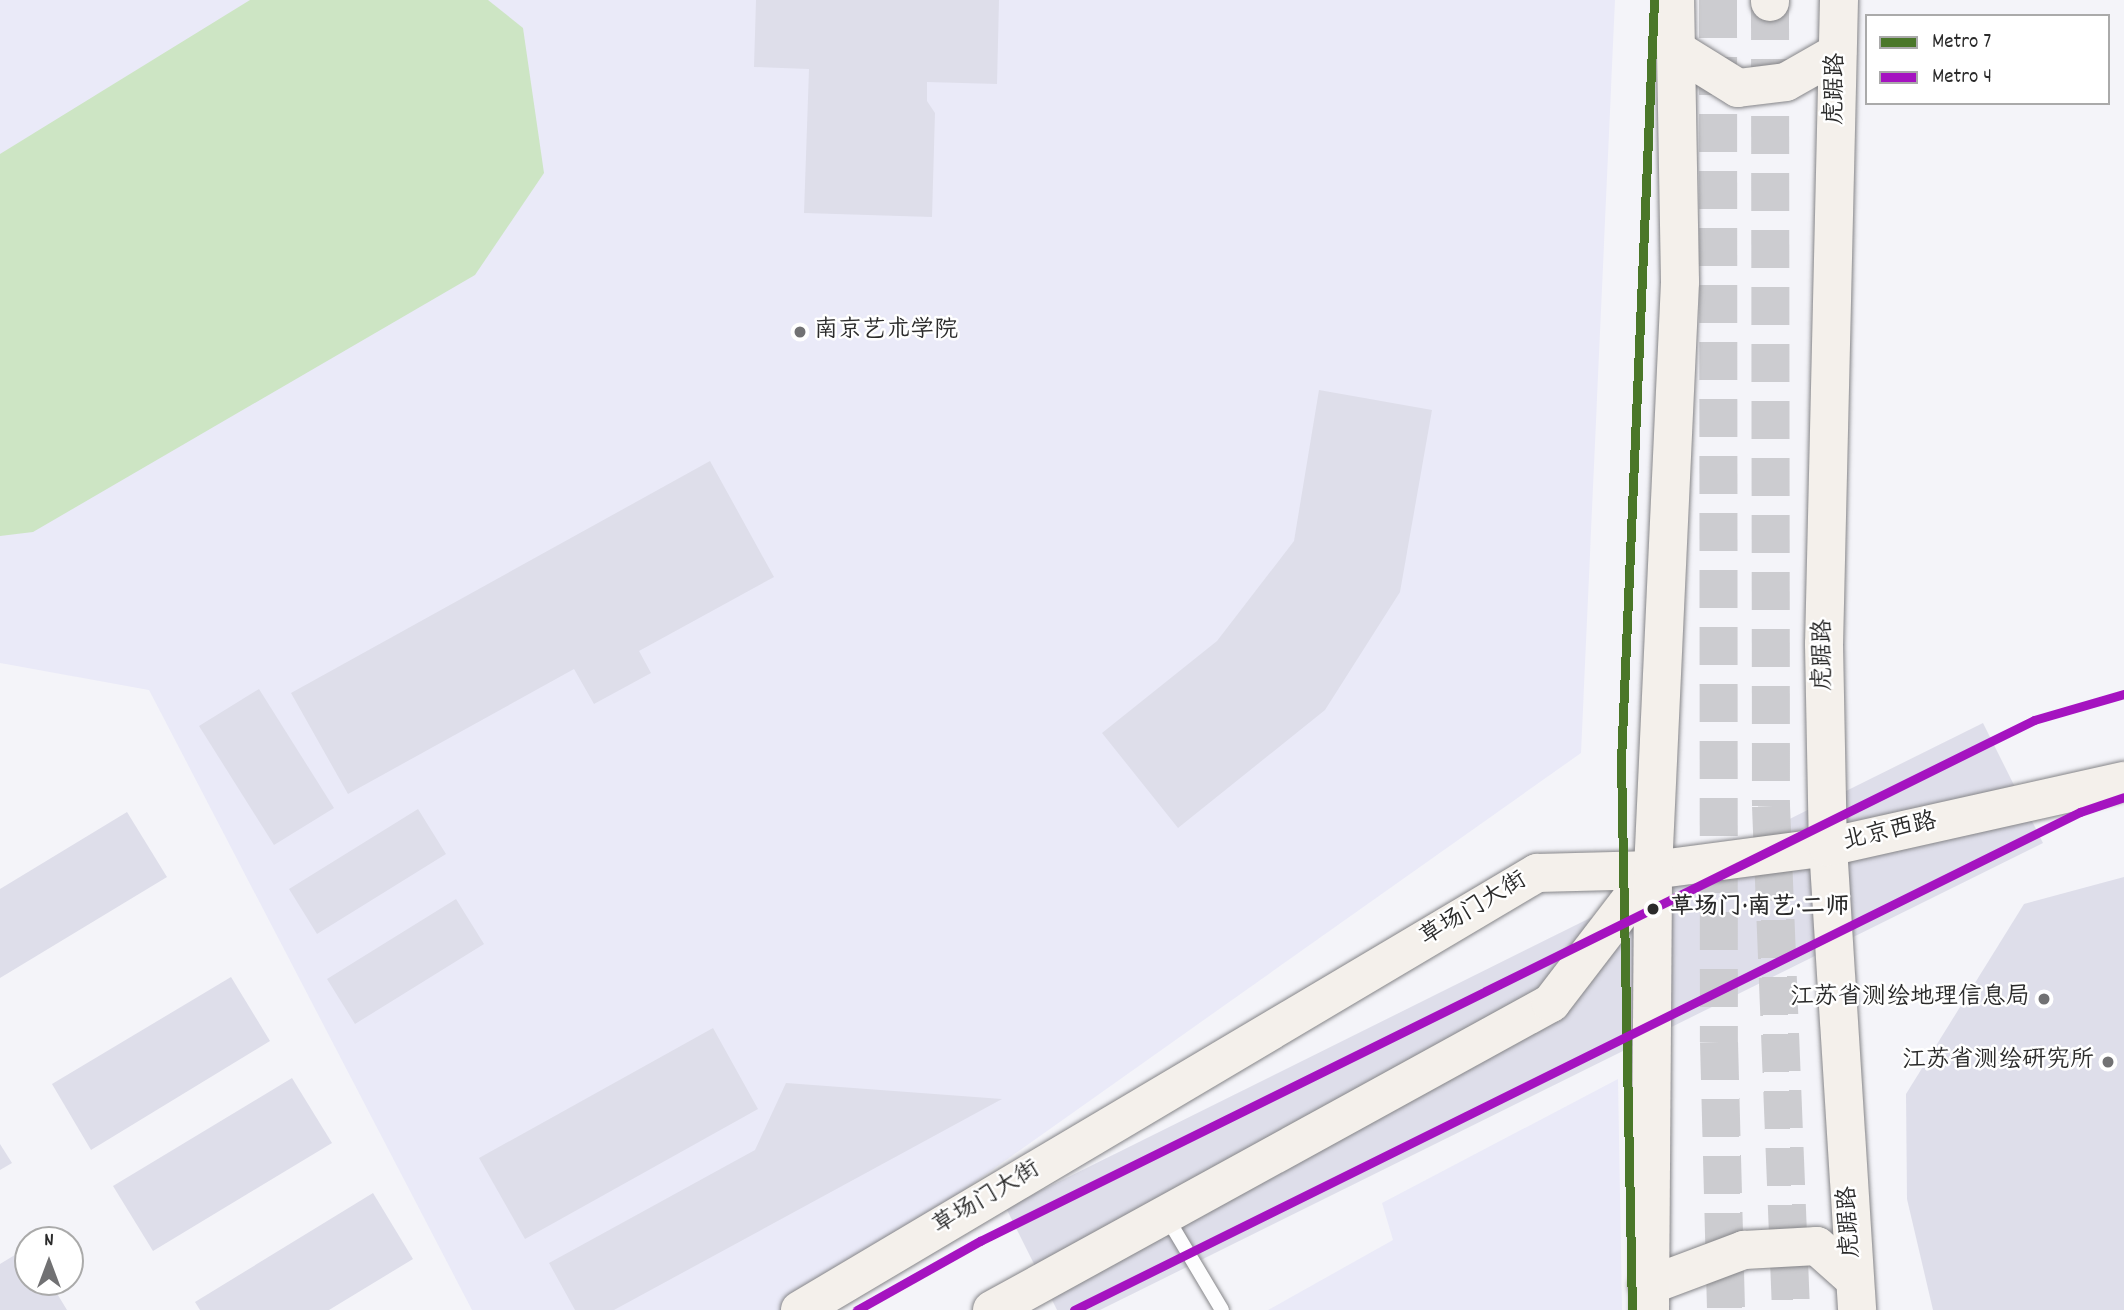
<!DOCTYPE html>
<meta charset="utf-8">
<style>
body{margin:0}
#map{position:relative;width:2124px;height:1310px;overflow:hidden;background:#f4f4f9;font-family:Dekko,"LXGW WenKai TC",sans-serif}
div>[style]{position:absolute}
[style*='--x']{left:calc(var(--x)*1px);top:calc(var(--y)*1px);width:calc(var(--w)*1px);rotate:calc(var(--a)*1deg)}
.built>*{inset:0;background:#eaeaf8}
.green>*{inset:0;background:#cde5c4}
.building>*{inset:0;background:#dedeea}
.trunk-tunnel>*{height:38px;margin-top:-19px;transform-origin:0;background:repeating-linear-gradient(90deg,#ccccd0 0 38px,transparent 0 57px)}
.roads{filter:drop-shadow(0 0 2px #858588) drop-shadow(0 0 2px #858588)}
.service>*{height:14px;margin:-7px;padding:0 7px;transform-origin:7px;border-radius:7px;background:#fdfdfe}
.primary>*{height:38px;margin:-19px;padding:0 19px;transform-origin:19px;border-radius:19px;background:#f4f0eb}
.trunk>*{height:38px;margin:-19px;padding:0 19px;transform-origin:19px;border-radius:19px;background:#f4f0eb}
.metro-1>*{height:9px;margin:-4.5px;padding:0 4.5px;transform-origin:4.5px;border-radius:4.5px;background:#4a7729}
.metro-2>*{height:9px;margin:-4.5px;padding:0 4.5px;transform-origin:4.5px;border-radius:4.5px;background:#a513c0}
.dots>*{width:19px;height:19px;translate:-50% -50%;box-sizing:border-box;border:4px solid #fff;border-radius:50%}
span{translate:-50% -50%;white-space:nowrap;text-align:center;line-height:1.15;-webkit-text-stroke:5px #fff;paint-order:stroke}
.street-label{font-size:24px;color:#2b2b2b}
.poi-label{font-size:24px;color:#2b2b2b}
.left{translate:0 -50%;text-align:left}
.right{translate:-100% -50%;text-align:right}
.stop-label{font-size:24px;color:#2b2b2b;font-weight:700}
.legend{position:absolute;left:1865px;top:14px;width:245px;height:91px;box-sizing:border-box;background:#fff;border:2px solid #aaa;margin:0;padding:9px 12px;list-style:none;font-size:21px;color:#2b2b2b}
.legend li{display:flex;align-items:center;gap:14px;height:35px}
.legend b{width:35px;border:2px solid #aaa}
.north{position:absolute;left:14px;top:1226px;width:70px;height:70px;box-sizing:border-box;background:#fff;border:2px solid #aaa;border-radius:50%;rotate:0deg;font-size:19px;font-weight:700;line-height:28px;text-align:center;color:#2b2b2b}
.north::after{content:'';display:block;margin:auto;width:24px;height:32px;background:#717173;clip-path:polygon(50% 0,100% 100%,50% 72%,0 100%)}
</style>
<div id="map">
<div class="built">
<i style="clip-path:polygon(0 0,1615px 0,1581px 753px,794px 1310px,472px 1310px,149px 690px,0 663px)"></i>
<i style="clip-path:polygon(1618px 1079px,1622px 1310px,1268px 1310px,1393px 1240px,1382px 1203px)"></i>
</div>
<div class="green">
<i style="clip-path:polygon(250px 0,488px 0,523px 28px,544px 173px,475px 275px,33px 532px,0 536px,0 154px)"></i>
</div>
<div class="building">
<i style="clip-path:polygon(756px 0,999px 0,997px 84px,927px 82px,927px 101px,935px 113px,932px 217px,804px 213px,809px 69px,754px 67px)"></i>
<i style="clip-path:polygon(1319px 390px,1432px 410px,1400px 592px,1325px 710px,1178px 828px,1102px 733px,1217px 641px,1294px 541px)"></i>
<i style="clip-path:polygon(710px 461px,774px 577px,639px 651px,651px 673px,594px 704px,574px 669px,348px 794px,291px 693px)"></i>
<i style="clip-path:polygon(259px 689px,334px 808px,274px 845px,199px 726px)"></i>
<i style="clip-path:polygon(1983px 723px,2043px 843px,1100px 1310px,1057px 1310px,1006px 1208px)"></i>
<i style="clip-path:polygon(418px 809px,446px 854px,317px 934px,289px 889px)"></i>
<i style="clip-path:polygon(127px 812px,167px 877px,0 978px,0 889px)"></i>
<i style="clip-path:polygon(2124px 877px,2124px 1310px,1933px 1310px,1907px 1199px,1906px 1094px,2024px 904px)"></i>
<i style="clip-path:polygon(456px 899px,484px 944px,355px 1024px,327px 979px)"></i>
<i style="clip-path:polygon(231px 977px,270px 1041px,91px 1150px,52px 1084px)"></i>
<i style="clip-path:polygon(713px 1028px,758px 1109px,525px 1239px,479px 1158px)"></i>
<i style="clip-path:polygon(292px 1078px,332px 1143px,153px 1251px,113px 1186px)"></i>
<i style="clip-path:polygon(786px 1083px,1002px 1099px,614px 1310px,575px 1310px,549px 1263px,755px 1150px)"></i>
<i style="clip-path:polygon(0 1144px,12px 1163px,0 1170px)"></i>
<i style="clip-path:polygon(373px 1193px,413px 1259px,329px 1310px,200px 1310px,195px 1302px)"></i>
<i style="clip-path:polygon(28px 1247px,28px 1282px,50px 1282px,67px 1310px,0 1310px,0 1264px)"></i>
</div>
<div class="trunk-tunnel">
<i style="--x:1718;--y:0;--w:1042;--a:89.95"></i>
<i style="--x:1719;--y:1042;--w:268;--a:88.5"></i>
<i style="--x:1770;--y:2;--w:804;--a:89.93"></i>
<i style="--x:1771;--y:806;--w:504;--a:87.73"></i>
</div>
<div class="roads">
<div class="service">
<i style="--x:1166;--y:1216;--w:109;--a:59.2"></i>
</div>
<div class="primary">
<i style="--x:1839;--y:0;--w:644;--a:91.33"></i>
<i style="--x:1824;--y:644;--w:203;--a:88.9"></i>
<i style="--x:1828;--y:847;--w:464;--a:86.4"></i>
<i style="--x:1675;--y:49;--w:74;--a:31.8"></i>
<i style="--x:1738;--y:88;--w:48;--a:-7.1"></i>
<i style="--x:1786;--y:82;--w:59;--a:-29.6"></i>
<i style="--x:1648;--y:1286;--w:103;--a:-20.6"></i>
<i style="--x:1744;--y:1250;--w:73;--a:-3.1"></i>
<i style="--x:1817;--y:1246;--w:50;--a:41.7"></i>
<i style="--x:800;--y:1310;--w:857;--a:-30.67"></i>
<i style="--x:1537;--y:873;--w:116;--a:-1.5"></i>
<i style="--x:1653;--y:870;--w:177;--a:-7.5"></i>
<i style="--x:1828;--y:847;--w:303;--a:-12.6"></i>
<i style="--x:992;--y:1310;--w:638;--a:-28.78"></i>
<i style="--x:1551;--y:1003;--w:168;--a:-52.5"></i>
<i style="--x:1650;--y:1310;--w:440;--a:-89.6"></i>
<i style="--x:1653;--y:870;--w:589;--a:-87.37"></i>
<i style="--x:1680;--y:282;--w:282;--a:-91"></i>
</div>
<div class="trunk">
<i style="--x:1770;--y:2;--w:2;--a:-90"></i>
</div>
</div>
<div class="metro-1">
<i style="--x:1632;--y:1310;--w:550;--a:-91.15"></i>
<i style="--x:1621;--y:760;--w:761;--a:-87.51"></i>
</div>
<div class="metro-2">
<i style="--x:857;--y:1310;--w:141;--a:-29.3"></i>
<i style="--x:980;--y:1241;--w:1176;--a:-26.3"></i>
<i style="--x:2034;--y:720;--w:94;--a:-16.1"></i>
<i style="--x:1074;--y:1310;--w:1123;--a:-26.34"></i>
<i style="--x:2080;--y:812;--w:46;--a:-18.8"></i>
</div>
<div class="dots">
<i style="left:800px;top:332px;background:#717173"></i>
<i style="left:1653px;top:909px;background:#2b2b2b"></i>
<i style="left:2044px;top:999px;background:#717173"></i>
<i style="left:2108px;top:1062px;background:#717173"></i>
</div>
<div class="street-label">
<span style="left:1837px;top:89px;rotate:-89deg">虎踞路</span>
<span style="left:1825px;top:655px;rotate:-90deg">虎踞路</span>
<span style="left:1890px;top:833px;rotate:-13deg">北京西路</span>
<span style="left:1474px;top:910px;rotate:-31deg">草场门大街</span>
<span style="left:987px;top:1199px;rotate:-31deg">草场门大街</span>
<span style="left:1851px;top:1222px;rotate:-93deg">虎踞路</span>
</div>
<div class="poi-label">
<span class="left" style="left:814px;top:332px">南京艺术学院</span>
<span class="right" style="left:2030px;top:999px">江苏省测绘地理信息局</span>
<span class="right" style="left:2094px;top:1062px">江苏省测绘研究所</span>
</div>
<div class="stop-label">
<span class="left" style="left:1670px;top:909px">草场门·南艺·二师</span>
</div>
<ul class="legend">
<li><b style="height:9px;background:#4a7729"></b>Metro 7</li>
<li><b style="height:9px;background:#a513c0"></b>Metro 4</li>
</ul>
<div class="north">N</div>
</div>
